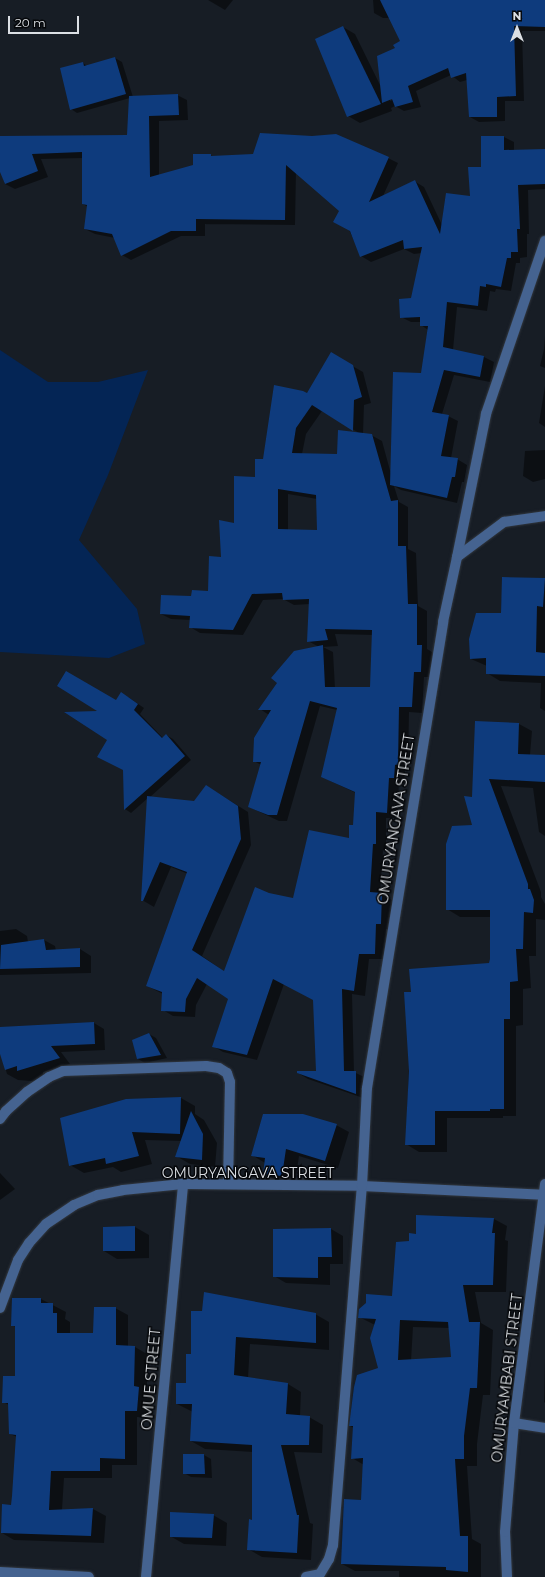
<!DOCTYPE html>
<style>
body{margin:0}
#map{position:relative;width:545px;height:1577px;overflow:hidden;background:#171d25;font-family:Montserrat,sans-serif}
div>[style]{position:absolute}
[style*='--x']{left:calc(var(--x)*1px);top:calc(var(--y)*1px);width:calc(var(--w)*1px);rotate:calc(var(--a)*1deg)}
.green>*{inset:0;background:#042555}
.shadow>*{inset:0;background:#0007}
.building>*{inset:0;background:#0e3b7d}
.roads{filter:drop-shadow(0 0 1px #323840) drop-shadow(0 0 1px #323840)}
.street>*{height:10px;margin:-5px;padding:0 5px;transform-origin:5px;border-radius:5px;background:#456390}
span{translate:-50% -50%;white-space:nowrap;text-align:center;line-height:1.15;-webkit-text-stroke:3px #05070a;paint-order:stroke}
.street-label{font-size:14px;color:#dbdfe4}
.north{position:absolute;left:497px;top:8px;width:40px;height:40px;-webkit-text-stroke:3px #05070a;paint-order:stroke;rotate:0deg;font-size:11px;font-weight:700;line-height:16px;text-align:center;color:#dbdfe4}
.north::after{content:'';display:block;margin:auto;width:14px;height:18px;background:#dbdfe4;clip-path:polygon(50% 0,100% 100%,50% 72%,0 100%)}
.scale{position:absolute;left:8px;top:16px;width:71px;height:18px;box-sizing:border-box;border:2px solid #dbdfe4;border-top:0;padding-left:5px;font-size:12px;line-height:14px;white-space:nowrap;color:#dbdfe4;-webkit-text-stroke:3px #05070a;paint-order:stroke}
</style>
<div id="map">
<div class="green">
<i style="clip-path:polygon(0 350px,48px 382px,98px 382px,148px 370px,108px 475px,79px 540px,137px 609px,145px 644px,109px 658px,0 652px)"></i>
</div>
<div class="shadow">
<i style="clip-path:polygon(208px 0,233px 0,225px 10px)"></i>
<i style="clip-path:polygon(evenodd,373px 0,545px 0,545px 31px,522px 31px,524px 101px,505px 101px,505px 121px,479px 122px,470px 117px,467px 80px,460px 82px,451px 75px,416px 91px,421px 107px,404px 111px,395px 106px,391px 108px,392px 111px,360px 123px,348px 116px,343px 27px,355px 34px,382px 89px,396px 49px,402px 41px,390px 18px,383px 18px,374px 13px,373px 0,396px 97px,397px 98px,390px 101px,390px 99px,396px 97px)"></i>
<i style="clip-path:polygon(evenodd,115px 58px,122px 62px,133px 97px,177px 95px,187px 100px,188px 120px,159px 121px,159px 176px,194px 166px,210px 155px,214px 157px,388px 158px,398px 163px,383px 196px,414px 181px,424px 187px,442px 225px,471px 197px,482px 167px,504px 137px,514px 142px,514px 151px,545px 150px,545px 189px,528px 190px,529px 234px,527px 234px,527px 257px,520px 258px,520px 263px,516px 263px,511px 291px,496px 289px,495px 292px,490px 291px,487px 311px,457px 307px,453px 350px,484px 357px,494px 362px,490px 382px,454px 375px,442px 414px,448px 416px,458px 421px,451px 458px,457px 459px,467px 465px,464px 482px,462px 482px,457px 503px,401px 490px,394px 486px,399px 502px,408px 507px,408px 549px,416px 553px,418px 606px,427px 611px,427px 649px,432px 652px,431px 677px,424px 677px,422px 713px,409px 712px,408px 771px,405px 771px,404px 783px,399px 783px,397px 818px,386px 818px,386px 850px,383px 850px,380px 894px,392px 900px,391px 929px,386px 929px,385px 959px,369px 959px,365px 996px,352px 994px,354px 1072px,366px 1078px,366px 1099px,308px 1079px,298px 1073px,317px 1072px,314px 1000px,284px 984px,257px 1060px,223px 1052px,213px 1046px,229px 999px,207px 984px,196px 1005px,195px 1017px,173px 1016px,163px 1010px,163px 994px,147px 986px,188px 874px,171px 867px,154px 907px,142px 900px,148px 798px,131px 813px,125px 809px,124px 770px,108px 739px,100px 712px,116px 701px,128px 697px,144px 708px,140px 714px,163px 738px,166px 735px,173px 739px,191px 760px,149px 798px,195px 802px,216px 792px,248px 812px,251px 845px,202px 956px,225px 972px,268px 894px,293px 900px,350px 840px,354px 826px,356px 793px,322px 777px,337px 710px,320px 706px,287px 821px,279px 821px,249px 807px,261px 765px,254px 761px,269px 715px,260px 709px,319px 647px,308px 641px,310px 604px,294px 605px,283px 599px,263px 600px,243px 635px,200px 633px,190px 627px,190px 620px,171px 619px,161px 614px,192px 597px,209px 592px,235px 524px,263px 460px,307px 394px,331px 354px,363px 372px,371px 403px,364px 405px,363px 434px,371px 435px,382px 441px,391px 474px,422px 374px,428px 330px,421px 325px,421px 322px,411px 322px,401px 317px,412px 299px,422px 253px,414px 254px,404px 249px,371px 262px,361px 256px,340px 210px,296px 172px,295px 225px,205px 224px,205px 236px,181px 236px,131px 260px,122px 255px,115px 238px,95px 234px,85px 229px,88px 207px,83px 204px,83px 158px,41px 159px,48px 177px,15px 189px,5px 184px,0 169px,0 137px,128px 136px,130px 98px,77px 113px,71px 109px,83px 63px,87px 66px,115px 58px,322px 411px,359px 433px,338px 455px,302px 454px,306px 434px,322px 411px,115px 58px,288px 494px,317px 499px,318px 531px,288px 531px,288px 494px,115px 58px,335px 634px,373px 635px,371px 688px,335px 688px,333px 652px,323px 647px,338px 646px,335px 634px)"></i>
<i style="clip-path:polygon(545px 336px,545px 368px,540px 366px,544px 349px)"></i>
<i style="clip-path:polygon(545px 386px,545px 427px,539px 423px)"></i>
<i style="clip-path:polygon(545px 450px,545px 479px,533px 482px,523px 476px,525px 451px)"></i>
<i style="clip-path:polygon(503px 578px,545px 580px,545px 711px,540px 708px,541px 683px,500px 681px,487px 673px,487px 666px,471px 659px,501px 614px)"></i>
<i style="clip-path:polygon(519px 724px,532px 731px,530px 755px,545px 756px,545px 836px,539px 832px,533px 788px,501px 786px,541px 892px,541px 897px,545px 904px,545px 920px,536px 919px,536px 956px,529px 956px,531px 988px,523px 989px,523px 1025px,516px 1026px,516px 1116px,503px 1116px,503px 1118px,447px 1118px,447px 1152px,419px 1152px,406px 1144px,412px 993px,490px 964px,491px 917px,460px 917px,447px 909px,473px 826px,473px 798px)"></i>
<i style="clip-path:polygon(16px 929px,27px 936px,28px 942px,44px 940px,55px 946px,56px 951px,80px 949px,91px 956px,91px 973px,0 975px,0 931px)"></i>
<i style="clip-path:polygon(94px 1023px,104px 1029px,105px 1050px,61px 1052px,70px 1064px,43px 1072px,44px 1082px,18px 1080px,7px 1074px,0 1050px,0 1028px)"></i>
<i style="clip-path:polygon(149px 1034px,156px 1038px,167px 1058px,145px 1063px,138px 1059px)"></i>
<i style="clip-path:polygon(181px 1098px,195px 1106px,195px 1114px,204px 1120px,217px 1143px,215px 1167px,190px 1164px,176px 1156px,182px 1141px,145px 1140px,152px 1164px,121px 1172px,113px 1167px,84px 1173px,70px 1165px,126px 1100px)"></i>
<i style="clip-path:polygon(336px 1125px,349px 1132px,338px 1168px,299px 1156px,295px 1183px,277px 1181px,264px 1173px,265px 1163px,252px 1155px)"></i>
<i style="clip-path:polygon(0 1173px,15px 1189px,0 1200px)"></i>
<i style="clip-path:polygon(evenodd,417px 1216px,494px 1219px,507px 1226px,505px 1240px,508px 1241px,506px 1292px,475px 1292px,481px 1323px,493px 1330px,490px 1395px,483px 1395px,477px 1444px,477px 1466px,467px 1466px,472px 1539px,481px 1544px,481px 1577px,399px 1577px,399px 1571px,355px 1571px,342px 1564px,362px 1501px,364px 1465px,352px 1458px,354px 1428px,350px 1426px,379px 1369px,375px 1325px,359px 1317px,393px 1297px,410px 1242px,417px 1235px,417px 1216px,413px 1327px,450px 1328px,452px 1358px,411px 1361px,413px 1327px)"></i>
<i style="clip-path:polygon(135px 1227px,149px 1235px,149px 1258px,117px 1259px,104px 1251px)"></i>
<i style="clip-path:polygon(331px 1229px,343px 1236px,343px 1264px,330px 1264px,330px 1285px,286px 1283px,274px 1276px)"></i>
<i style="clip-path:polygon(13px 1299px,41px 1299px,66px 1312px,65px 1319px,70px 1322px,70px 1334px,94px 1334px,115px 1308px,128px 1315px,128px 1347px,135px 1347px,147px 1354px,147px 1392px,151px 1395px,150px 1418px,137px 1417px,137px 1465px,112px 1465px,112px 1478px,64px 1478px,62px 1510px,93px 1509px,106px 1516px,104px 1543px,14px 1540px,2px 1533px,12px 1506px,17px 1437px,10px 1434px,9px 1405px,3px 1402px,16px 1377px,16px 1327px,12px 1325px)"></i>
<i style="clip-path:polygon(192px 1312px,315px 1314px,329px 1322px,329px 1350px,250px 1344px,248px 1378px,288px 1384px,301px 1392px,300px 1416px,309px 1417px,323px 1425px,322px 1453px,294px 1452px,310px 1523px,313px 1524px,311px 1560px,262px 1557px,248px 1549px,253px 1521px,253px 1452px,205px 1449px,191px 1441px,193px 1412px,177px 1404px,187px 1384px,192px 1355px)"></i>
<i style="clip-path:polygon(545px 1358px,545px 1403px,544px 1402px)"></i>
<i style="clip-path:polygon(184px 1455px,204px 1455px,211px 1459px,212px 1478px,191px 1477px,184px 1473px)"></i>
<i style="clip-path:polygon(213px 1515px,227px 1523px,226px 1546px,184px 1544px,170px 1536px)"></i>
</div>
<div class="building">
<i style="clip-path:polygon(380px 0,545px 0,545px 27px,514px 26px,516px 96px,497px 97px,497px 117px,469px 117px,466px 73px,451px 78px,448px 68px,408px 86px,413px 102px,395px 107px,392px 99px,382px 103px,377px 56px,395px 48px,393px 45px,400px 41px)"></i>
<i style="clip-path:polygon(343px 26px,381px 104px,347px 117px,315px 39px)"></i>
<i style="clip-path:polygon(115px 57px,126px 94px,70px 110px,60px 68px,83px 62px,84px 66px)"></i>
<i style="clip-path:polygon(178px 94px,179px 115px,149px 116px,150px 177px,193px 165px,193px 154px,211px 154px,211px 156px,253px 154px,260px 133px,312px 136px,336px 134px,389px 157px,369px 202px,415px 180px,440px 234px,446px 193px,470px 196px,468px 167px,481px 167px,481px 136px,504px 136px,504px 150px,545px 149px,545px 184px,518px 185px,520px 229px,517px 229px,518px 252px,511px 252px,511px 258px,507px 258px,501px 287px,486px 284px,486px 287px,480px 286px,478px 306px,447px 302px,443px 347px,484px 356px,480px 377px,444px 370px,432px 412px,449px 415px,441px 456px,458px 458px,455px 477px,452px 477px,447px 498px,390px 485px,393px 372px,421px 373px,428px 326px,420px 326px,420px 317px,400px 318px,399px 299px,411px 298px,422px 247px,404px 249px,403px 240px,360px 257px,350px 231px,333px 222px,339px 211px,286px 165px,285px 220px,196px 219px,196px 231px,171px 231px,121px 256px,112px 234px,84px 229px,87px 205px,82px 204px,82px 152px,32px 154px,38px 171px,5px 184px,0 172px,0 136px,127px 135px,129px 96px)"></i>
<i style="clip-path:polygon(evenodd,331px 352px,353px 365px,362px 397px,354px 400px,353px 431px,312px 405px,296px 428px,292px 453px,337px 454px,338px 430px,372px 434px,391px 501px,398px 500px,398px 546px,406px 546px,408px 604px,417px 604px,417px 645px,422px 645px,421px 672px,414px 672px,412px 707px,399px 707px,398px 765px,395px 765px,394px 778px,389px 778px,387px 813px,376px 812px,376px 844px,373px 844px,370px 892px,382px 893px,381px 924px,376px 924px,375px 954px,359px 954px,354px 991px,342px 989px,344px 1071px,356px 1071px,356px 1094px,297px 1073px,297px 1071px,316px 1071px,313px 1000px,273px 979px,247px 1055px,212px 1047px,228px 999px,197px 978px,186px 999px,185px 1012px,161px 1011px,162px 992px,146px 986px,187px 872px,160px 862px,143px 901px,141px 901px,147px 796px,194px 801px,206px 785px,238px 806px,241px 839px,192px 950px,224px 971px,255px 887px,269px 893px,293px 898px,309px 830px,349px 838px,349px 825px,353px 825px,355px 792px,321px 777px,337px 708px,310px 701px,277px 815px,268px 815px,248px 807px,261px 762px,253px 762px,254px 738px,271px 710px,258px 710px,277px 683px,271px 678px,294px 651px,323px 645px,325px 687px,370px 687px,372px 630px,325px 629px,328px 640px,307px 642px,309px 599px,283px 600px,282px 593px,252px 594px,233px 630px,189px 628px,190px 616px,160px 614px,161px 595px,191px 596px,192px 590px,208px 591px,209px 556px,221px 557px,219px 520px,234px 523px,234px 476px,255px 477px,255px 459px,263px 459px,274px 385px,303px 391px,307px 393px,331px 352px,278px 489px,316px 495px,317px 530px,278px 529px,278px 489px)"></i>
<i style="clip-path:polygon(502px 577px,545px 578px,543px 607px,537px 606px,536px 652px,545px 653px,545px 676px,486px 674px,486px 658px,470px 659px,469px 639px,476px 613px,501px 613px)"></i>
<i style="clip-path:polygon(66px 671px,116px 700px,121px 692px,138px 704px,134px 710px,162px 738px,166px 734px,185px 756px,124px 810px,123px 770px,97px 757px,107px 740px,64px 712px,97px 711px,57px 686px)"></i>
<i style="clip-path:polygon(475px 721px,519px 723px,518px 754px,545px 755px,545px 782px,489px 779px,528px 884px,528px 889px,530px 889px,534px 900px,533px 913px,524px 912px,523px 949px,516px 949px,518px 981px,510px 982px,510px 1019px,504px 1019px,504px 1109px,490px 1109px,490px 1111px,435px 1111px,435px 1145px,405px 1145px,409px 1071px,404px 992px,411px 992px,409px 969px,489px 963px,490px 959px,490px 910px,446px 910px,446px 844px,452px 826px,472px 825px,464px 796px,472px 797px)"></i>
<i style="clip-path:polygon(44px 939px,46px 950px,80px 948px,80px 967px,0 969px,1px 945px)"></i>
<i style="clip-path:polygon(94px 1022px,95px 1044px,51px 1046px,60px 1058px,17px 1071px,17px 1066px,5px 1070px,0 1054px,0 1027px)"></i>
<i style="clip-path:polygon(149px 1033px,161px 1055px,137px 1059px,132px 1040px)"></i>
<i style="clip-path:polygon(181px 1097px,180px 1134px,132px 1132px,139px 1156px,106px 1164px,105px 1158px,69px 1166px,60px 1118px,126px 1099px)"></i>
<i style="clip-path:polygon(191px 1111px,203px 1134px,202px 1160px,175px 1157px)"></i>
<i style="clip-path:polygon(263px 1114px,303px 1114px,337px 1124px,325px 1161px,286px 1149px,282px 1176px,263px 1174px,265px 1158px,251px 1156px)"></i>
<i style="clip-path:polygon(evenodd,416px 1215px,494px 1218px,492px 1233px,495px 1233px,493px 1285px,463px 1285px,469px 1322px,480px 1322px,477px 1388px,470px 1388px,464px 1436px,464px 1459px,455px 1459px,460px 1536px,468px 1536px,468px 1572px,446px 1570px,446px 1567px,341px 1564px,344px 1499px,361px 1500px,363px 1458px,351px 1459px,353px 1426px,349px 1426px,354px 1387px,357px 1375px,378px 1368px,370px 1338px,376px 1319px,358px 1318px,359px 1309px,366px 1303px,366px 1294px,392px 1296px,396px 1242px,409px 1241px,409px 1233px,416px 1234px,416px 1215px,400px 1320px,448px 1322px,451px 1357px,398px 1360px,400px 1320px)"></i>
<i style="clip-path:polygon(135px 1226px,135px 1251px,103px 1251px,103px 1227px)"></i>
<i style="clip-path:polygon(331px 1228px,332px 1257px,318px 1257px,318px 1278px,273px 1277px,273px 1229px)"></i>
<i style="clip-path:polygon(204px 1292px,316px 1313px,316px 1343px,236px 1337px,234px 1375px,288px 1383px,286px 1414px,310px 1416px,309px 1445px,281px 1445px,297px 1515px,299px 1515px,297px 1553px,247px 1550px,249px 1519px,252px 1520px,252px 1445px,190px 1441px,192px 1404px,176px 1404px,176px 1383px,186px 1383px,186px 1354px,191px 1354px,191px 1311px,202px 1311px)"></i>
<i style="clip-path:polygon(12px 1298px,41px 1298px,41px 1303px,53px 1303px,53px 1313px,57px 1313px,57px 1333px,93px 1333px,94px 1307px,116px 1307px,116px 1345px,135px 1346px,134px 1386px,139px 1387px,137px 1411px,125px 1411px,125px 1459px,100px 1458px,100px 1471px,51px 1471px,49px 1510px,93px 1508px,91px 1536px,1px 1533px,2px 1504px,11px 1505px,12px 1496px,16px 1435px,9px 1434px,8px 1403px,2px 1403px,3px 1376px,15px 1376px,15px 1326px,11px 1326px)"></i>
<i style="clip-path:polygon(183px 1454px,204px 1454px,205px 1474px,183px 1474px)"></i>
<i style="clip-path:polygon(170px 1512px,214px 1514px,212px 1538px,170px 1537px)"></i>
</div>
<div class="roads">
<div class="street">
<i style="--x:457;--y:557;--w:146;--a:-78.5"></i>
<i style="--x:486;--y:414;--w:183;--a:-71.2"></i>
<i style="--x:0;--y:1119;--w:10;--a:-53"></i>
<i style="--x:6;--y:1111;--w:28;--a:-42"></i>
<i style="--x:27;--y:1092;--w:27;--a:-34"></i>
<i style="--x:49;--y:1077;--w:15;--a:-23"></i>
<i style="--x:63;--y:1071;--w:143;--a:-2"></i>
<i style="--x:206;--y:1066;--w:13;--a:9"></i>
<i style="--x:219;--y:1068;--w:9;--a:32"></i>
<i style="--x:227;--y:1073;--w:9;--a:72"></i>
<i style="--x:230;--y:1082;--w:102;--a:91.1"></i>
<i style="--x:0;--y:1308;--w:51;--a:-69.4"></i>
<i style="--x:18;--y:1260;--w:20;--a:-57"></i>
<i style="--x:29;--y:1243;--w:25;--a:-48"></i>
<i style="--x:46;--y:1224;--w:34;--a:-34"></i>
<i style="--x:74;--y:1205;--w:26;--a:-23"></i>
<i style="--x:98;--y:1195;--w:25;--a:-11"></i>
<i style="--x:123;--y:1190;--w:60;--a:-5.7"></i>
<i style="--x:183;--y:1184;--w:179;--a:0.6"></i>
<i style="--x:362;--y:1186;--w:181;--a:2.8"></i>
<i style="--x:514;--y:1423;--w:31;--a:9"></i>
<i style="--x:0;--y:1572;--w:89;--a:3.2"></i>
<i style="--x:146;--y:1577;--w:395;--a:-84.6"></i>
<i style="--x:306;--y:1577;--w:14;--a:-12"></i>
<i style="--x:320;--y:1574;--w:17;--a:-59"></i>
<i style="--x:329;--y:1559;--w:15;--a:-74"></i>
<i style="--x:333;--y:1545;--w:360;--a:-85.4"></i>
<i style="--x:362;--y:1186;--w:98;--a:-87.1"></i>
<i style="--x:367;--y:1088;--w:472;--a:-80.7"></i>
<i style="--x:443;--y:622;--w:66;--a:-77.8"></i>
<i style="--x:457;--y:557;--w:59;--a:-36.7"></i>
<i style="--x:504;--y:522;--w:41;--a:-8.3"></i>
<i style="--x:507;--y:1577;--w:45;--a:-92.5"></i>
<i style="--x:505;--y:1532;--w:109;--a:-85.3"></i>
<i style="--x:514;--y:1423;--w:241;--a:-82.6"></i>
</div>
</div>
<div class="street-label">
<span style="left:396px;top:819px;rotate:-81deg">OMURYANGAVA STREET</span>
<span style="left:248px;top:1173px">OMURYANGAVA STREET</span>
<span style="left:507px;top:1378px;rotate:-83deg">OMURYAMBABI STREET</span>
<span style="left:151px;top:1379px;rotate:-85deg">OMUE STREET</span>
</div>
<div class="north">N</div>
<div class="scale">20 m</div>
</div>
